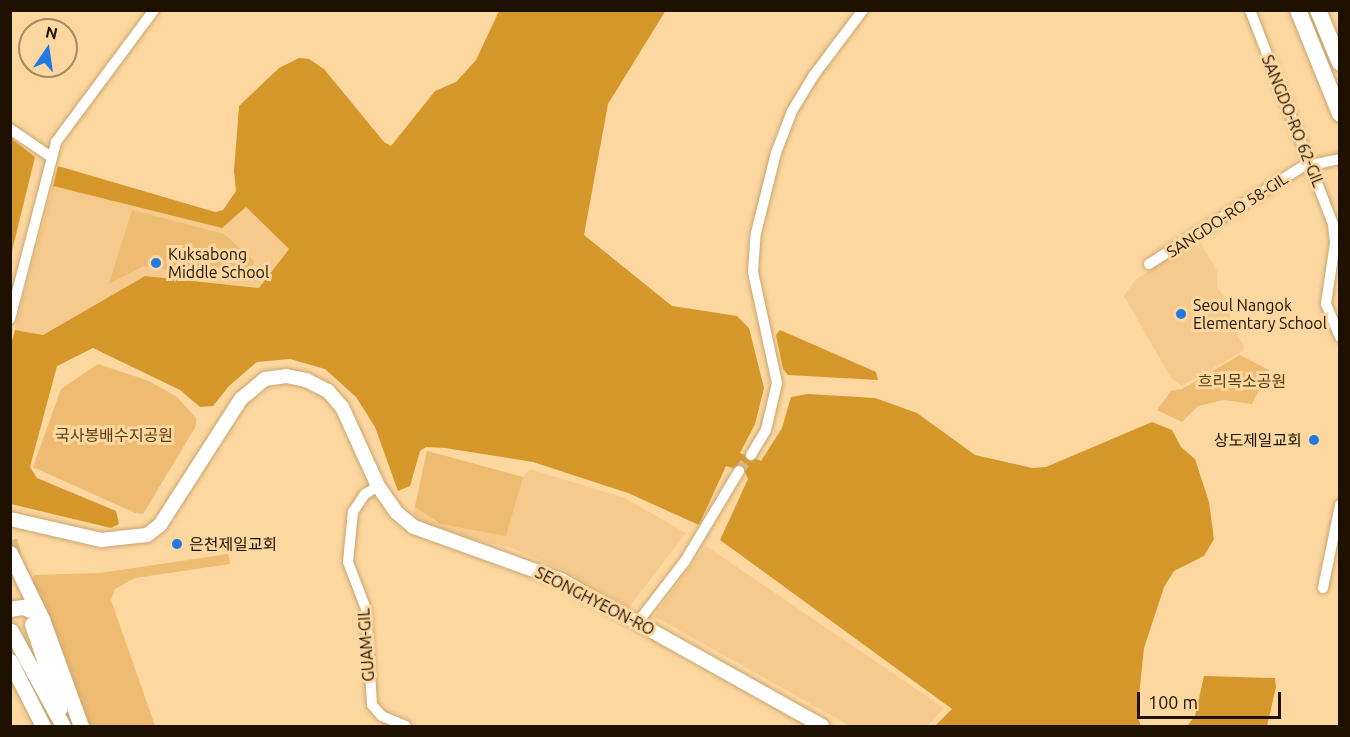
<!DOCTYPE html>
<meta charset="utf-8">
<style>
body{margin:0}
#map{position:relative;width:1350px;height:737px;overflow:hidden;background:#fdd7a0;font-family:Ubuntu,"Noto Sans KR",sans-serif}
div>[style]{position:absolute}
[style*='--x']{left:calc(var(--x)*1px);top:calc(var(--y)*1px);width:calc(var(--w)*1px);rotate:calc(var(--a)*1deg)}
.built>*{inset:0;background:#f5ca8c}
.green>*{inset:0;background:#edbb72}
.forest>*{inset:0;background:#d5972a}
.minor-tunnel>*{height:10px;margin-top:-5px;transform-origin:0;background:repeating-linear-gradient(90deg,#dcb988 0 10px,transparent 0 15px)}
.secondary-tunnel>*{height:15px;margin-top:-7.5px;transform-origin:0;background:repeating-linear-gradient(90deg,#dcb988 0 15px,transparent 0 23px)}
.roads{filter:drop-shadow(0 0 2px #caa56f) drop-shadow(0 0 2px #caa56f)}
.minor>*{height:10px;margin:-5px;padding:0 5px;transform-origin:5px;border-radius:5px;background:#fff}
.tertiary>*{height:14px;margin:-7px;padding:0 7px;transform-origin:7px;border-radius:7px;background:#fff}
.secondary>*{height:15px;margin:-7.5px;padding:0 7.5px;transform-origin:7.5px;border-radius:7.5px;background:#fff}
.primary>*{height:16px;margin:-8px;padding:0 8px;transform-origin:8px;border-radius:8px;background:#fff}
.dots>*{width:16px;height:16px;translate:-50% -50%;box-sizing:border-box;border:3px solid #fdd7a0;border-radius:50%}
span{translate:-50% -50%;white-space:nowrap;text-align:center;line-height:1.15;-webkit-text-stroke:6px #fdd7a0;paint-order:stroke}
.street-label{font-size:16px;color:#1e1100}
.poi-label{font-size:16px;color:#1e1100}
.left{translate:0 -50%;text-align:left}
.right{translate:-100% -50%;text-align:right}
.park-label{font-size:16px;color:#573d14}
.frame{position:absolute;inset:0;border:12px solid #1e1100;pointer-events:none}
.north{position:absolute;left:18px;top:18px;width:60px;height:60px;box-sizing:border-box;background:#fdd7a0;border:2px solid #a48860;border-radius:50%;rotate:13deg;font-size:16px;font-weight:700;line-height:24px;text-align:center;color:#1e1100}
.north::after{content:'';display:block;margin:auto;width:21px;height:27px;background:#217ae4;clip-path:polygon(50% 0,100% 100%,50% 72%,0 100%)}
.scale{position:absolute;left:1137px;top:692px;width:144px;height:27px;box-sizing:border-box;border:3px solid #1e1100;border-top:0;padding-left:8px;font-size:18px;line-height:21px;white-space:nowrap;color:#1e1100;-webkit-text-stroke:4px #fdd7a0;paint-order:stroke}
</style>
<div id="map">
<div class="built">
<i style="clip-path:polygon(53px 186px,222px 228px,246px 207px,289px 249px,259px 288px,145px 276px,42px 335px,15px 330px)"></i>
<i style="clip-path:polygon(1199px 241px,1217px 271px,1217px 287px,1229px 304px,1231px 324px,1244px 346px,1243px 351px,1182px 386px,1171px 378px,1124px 296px,1136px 279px)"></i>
<i style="clip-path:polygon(427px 451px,523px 477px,530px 469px,625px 498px,686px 533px,629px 607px,559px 568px,509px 547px,437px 532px,413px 514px)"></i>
<i style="clip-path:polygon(706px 546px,944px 708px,927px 726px,850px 726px,654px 616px)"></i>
</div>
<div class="green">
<i style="clip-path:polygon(132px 210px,224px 234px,254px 261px,248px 282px,144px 266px,109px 284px)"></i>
<i style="clip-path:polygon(1240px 355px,1269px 370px,1252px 404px,1224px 400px,1198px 406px,1182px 422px,1157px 410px,1171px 391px,1182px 389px)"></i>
<i style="clip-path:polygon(98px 364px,149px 381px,177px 397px,196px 418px,196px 426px,143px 514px,135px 513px,33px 467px,61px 389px)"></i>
<i style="clip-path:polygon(427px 451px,523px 477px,506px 536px,441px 524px,415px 507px)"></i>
<i style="clip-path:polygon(228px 554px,230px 564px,135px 578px,115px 589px,111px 600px,155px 726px,89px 726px,32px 582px,34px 575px,100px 573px)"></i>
</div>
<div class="forest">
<i style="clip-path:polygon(666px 10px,608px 104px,584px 235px,672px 306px,737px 316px,749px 328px,764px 388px,755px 424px,740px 453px,761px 461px,782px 428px,791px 397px,808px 394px,875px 398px,917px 413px,975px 455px,1032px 468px,1046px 467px,1152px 422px,1172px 430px,1181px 447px,1195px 459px,1209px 502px,1214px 539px,1204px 556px,1174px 571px,1164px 587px,1144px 648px,1137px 715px,1141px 726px,935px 726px,952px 709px,720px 540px,748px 479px,745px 472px,726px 466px,699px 525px,628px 493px,533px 462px,445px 448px,426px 447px,420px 451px,410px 486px,398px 491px,375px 427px,356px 397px,325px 369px,290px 359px,257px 362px,229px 386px,213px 406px,200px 407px,180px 390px,93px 348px,57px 366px,30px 467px,37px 478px,116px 511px,119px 524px,111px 528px,11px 504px,10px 348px,15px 330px,43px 335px,145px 276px,259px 288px,289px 249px,246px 207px,222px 228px,53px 186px,58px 166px,215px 212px,223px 210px,236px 191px,234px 171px,239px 106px,279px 68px,299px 58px,309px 59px,324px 69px,384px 142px,391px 146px,435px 91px,456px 82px,476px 60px,499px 11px)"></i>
<i style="clip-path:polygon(11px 138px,35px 157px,11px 255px,10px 138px)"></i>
<i style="clip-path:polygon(780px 330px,876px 372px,878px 380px,788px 375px,783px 369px,776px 335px)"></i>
<i style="clip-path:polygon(1204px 676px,1275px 678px,1276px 687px,1267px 726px,1187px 726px,1195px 716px)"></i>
</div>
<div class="minor-tunnel">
<i style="--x:739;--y:471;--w:20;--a:-53"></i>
</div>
<div class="secondary-tunnel">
<i style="--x:10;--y:540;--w:27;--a:75"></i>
</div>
<div class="roads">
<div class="minor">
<i style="--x:1250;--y:10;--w:230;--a:68.8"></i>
<i style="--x:1333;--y:224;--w:19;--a:84"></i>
<i style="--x:1335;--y:243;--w:62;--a:98.4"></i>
<i style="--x:1326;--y:304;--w:36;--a:67"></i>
<i style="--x:10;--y:129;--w:50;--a:34.3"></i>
<i style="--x:1149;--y:264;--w:181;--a:-32.4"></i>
<i style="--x:1302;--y:167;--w:39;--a:-12"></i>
<i style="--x:10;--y:319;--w:183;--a:-75.4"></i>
<i style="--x:56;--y:142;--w:164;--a:-53.4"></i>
<i style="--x:751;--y:455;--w:29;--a:-59"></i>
<i style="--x:766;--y:430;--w:48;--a:-76.8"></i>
<i style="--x:777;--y:383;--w:114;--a:-102.2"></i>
<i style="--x:753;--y:272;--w:39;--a:-86"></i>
<i style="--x:756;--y:233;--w:82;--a:-76"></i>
<i style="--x:776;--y:153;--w:45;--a:-69.1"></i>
<i style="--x:792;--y:111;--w:42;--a:-58.6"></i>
<i style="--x:814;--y:75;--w:81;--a:-53"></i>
<i style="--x:378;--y:486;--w:15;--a:148"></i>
<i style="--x:365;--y:494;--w:22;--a:124"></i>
<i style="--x:353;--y:512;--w:50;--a:95.7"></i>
<i style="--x:348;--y:562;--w:50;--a:69"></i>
<i style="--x:366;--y:609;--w:96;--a:86.4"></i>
<i style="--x:372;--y:705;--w:15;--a:48"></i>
<i style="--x:382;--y:716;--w:26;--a:23"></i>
<i style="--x:1323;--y:588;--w:85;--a:-78.4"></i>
<i style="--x:638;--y:622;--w:77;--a:-52.4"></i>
<i style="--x:685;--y:561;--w:105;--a:-59"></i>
</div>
<div class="tertiary">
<i style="--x:10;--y:519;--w:93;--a:13"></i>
<i style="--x:101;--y:540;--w:46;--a:-6.2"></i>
<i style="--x:147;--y:535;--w:16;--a:-38"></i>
<i style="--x:160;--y:525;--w:150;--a:-57.3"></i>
<i style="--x:241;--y:399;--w:31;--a:-40"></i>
<i style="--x:265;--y:379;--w:21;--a:-8"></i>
<i style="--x:286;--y:376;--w:20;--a:11"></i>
<i style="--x:306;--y:380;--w:25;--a:27"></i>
<i style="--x:328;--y:391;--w:21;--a:49"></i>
<i style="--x:342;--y:407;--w:87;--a:65.5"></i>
<i style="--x:378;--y:486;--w:32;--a:55"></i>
<i style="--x:396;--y:512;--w:23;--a:40"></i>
<i style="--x:414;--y:527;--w:156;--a:19.8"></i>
<i style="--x:561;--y:580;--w:299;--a:29.2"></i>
</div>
<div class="secondary">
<i style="--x:10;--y:553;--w:73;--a:64.1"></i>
<i style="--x:42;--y:619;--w:114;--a:70"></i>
<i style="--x:10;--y:609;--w:13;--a:-9"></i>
<i style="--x:23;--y:607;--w:16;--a:22"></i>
<i style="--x:32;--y:624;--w:88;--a:71.4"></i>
<i style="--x:11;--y:631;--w:108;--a:61.3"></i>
<i style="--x:10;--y:661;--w:73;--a:63.1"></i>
</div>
<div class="primary">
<i style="--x:1298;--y:10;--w:112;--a:68"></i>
<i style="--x:1318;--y:10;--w:57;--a:67.5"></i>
</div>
</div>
<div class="dots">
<i style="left:156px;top:263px;background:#217ae4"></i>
<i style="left:1181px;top:314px;background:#217ae4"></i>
<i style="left:1314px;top:440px;background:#217ae4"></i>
<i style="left:177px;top:544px;background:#217ae4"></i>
</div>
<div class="street-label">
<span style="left:1293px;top:121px;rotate:68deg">SANGDO-RO 62-GIL</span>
<span style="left:1227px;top:215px;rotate:-33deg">SANGDO-RO 58-GIL</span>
<span style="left:595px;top:601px;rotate:27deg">SEONGHYEON-RO</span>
<span style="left:366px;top:645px;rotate:-94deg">GUAM-GIL</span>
</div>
<div class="poi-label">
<span class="left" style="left:168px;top:263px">Kuksabong<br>Middle School</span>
<span class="left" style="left:1193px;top:314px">Seoul Nangok<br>Elementary School</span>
<span class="right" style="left:1302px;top:440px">상도제일교회</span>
<span class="left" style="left:189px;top:544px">은천제일교회</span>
</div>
<div class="park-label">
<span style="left:1242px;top:381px">흐리목소공원</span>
<span style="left:114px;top:435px">국사봉배수지공원</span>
</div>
<div class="frame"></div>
<div class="north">N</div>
<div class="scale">100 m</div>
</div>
